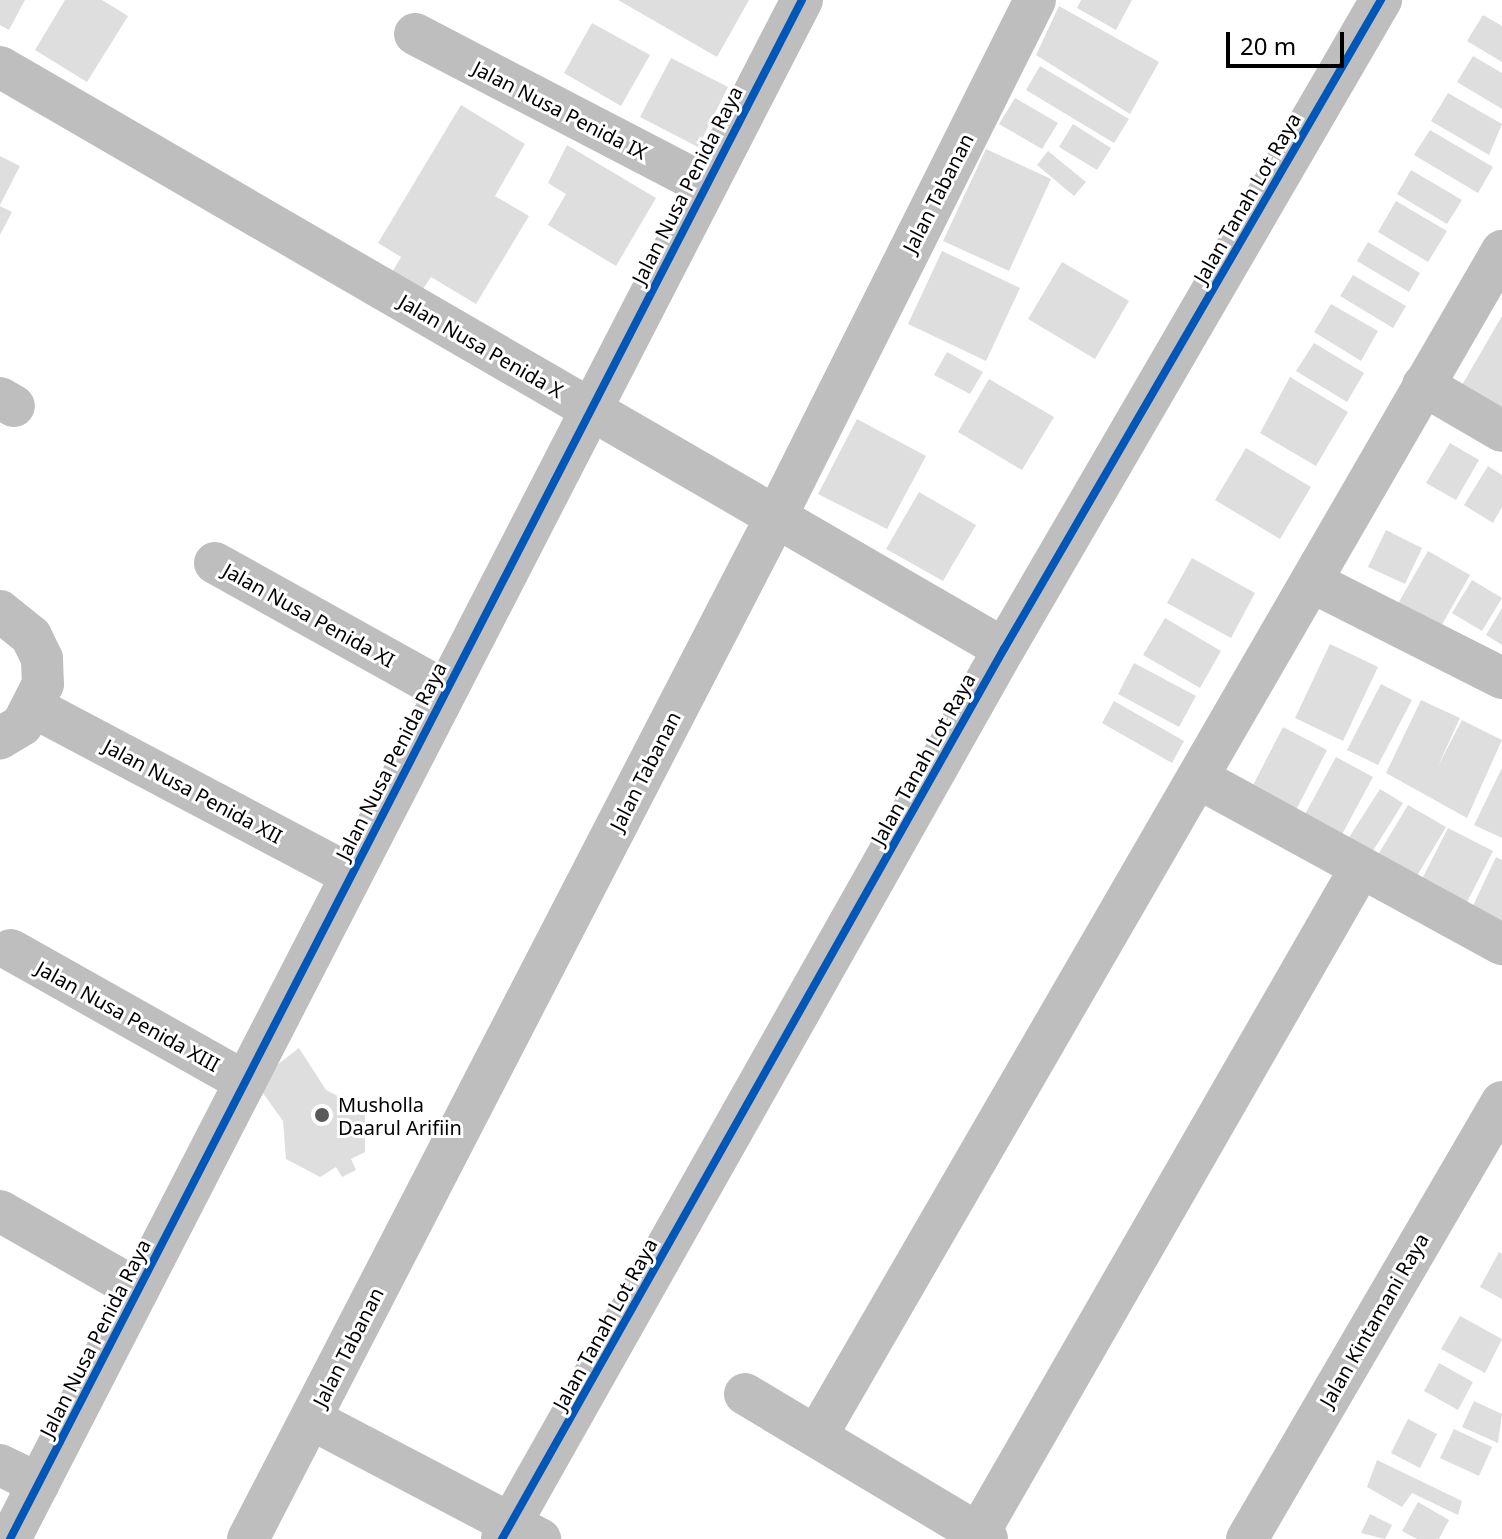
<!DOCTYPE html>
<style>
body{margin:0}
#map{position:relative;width:1502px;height:1539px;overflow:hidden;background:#fff;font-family:"Noto Sans",sans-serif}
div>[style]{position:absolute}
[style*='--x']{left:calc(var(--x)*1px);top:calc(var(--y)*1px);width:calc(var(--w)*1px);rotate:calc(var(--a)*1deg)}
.building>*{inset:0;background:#dedede}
.minor>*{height:42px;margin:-21px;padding:0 21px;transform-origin:21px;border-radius:21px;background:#bebebe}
.cycleway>*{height:8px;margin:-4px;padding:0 4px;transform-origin:4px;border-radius:4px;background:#0057b8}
.dots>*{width:22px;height:22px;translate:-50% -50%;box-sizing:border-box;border:4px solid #fff;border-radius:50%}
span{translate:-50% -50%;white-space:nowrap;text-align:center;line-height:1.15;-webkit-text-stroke:6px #fff;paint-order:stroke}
.street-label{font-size:20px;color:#000}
.poi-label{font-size:20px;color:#000}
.left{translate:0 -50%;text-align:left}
.scale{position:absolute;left:1226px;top:32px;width:118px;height:36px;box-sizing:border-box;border:4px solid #000;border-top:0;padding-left:10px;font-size:24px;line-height:28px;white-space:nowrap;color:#000;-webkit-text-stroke:6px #fff;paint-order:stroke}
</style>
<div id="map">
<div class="building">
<i style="clip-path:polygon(0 0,25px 0,9px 30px,0 25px)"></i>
<i style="clip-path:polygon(65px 0,102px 0,128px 16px,87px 82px,35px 50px)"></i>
<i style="clip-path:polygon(618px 0,749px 0,717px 57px)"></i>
<i style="clip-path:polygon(1081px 0,1132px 0,1116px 30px,1077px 8px)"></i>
<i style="clip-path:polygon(1059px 6px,1159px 62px,1130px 114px,1036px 55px)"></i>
<i style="clip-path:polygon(1483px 15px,1502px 26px,1502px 62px,1467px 41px)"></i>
<i style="clip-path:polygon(592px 23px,650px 55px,621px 106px,564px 73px)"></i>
<i style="clip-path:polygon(1473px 56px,1502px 73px,1502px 109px,1457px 82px)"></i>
<i style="clip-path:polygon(671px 58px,728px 87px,698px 147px,640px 117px)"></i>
<i style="clip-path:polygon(1040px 66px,1129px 119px,1114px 143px,1026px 90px)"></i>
<i style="clip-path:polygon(1448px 93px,1502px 124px,1489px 155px,1431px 121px)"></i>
<i style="clip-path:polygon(1015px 98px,1058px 123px,1042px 149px,999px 124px)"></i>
<i style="clip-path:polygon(461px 105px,525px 144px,495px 196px,529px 216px,476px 304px,431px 277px,421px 292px,391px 274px,401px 257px,378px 243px)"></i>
<i style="clip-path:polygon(1073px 124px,1111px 148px,1097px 170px,1059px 147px)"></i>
<i style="clip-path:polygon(1430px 130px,1493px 167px,1478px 193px,1414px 155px)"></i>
<i style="clip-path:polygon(567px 145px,656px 198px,616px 266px,548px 225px,566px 194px,548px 183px)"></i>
<i style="clip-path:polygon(986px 149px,1051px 179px,1009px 271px,943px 241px)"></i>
<i style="clip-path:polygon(1048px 151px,1086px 182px,1074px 196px,1037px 165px)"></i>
<i style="clip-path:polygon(0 156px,20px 166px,0 205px)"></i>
<i style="clip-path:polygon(1411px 170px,1462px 200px,1447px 224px,1397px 194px)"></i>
<i style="clip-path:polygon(1396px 201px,1447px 231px,1428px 262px,1378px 232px)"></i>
<i style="clip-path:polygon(0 206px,12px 212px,0 235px)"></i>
<i style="clip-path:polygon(1368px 242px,1420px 273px,1409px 292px,1357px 261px)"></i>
<i style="clip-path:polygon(942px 251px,1020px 288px,986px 361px,908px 324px)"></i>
<i style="clip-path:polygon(1062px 262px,1129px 301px,1095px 359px,1028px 319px)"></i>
<i style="clip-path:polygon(1353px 275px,1406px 306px,1393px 328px,1340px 296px)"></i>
<i style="clip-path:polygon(1331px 304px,1378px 331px,1361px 361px,1314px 332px)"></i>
<i style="clip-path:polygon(1502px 316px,1502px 407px,1462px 385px)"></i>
<i style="clip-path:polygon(1314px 343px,1364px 373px,1347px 402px,1296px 371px)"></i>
<i style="clip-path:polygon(947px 352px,983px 372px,970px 394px,934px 375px)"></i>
<i style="clip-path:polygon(1290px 377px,1348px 412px,1316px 466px,1260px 433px)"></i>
<i style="clip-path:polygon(989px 379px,1054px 417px,1022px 470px,958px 432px)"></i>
<i style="clip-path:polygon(857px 419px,926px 456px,887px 529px,818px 494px)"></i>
<i style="clip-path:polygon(1450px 443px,1479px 460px,1456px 500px,1426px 483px)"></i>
<i style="clip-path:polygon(1246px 448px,1311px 487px,1280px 539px,1215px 500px)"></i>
<i style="clip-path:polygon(1488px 466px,1502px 475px,1502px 507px,1493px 523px,1464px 505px)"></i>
<i style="clip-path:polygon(919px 492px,976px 525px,943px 581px,886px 549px)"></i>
<i style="clip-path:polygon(1386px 530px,1422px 548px,1405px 584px,1368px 567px)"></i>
<i style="clip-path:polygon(1428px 551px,1470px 575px,1439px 630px,1396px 607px)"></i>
<i style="clip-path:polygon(1192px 558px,1255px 593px,1231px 638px,1167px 603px)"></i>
<i style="clip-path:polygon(1472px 580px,1502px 598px,1482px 631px,1452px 613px)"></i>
<i style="clip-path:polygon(1502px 608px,1502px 645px,1486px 635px)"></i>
<i style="clip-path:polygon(1165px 618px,1221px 651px,1200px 688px,1143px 655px)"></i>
<i style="clip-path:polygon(1330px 644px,1378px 667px,1343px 741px,1295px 718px)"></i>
<i style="clip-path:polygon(1134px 663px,1196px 696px,1179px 727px,1118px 694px)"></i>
<i style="clip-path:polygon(1381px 684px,1412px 700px,1378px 765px,1347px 750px)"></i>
<i style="clip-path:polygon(1421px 700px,1460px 718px,1438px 766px,1462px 720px,1502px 740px,1467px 818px,1386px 773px)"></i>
<i style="clip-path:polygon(1114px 701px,1184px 741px,1172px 763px,1102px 723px)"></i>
<i style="clip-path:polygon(1283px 727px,1327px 750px,1295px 812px,1251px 789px)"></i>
<i style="clip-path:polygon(1336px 757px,1373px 777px,1340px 838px,1303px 818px)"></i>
<i style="clip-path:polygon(1502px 768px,1502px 838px,1474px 825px)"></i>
<i style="clip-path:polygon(1380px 789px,1403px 803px,1371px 854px,1348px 839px)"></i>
<i style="clip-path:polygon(1408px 805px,1446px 827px,1414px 881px,1376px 858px)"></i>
<i style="clip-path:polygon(1448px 828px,1493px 851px,1465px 906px,1420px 883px)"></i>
<i style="clip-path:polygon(1496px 857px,1502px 860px,1502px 928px,1470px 912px)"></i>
<i style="clip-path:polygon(299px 1048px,326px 1090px,365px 1110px,365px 1152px,351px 1159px,356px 1170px,342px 1177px,336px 1167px,320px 1177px,286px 1159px,283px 1121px,255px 1082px)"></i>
<i style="clip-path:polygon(1499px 1252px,1502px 1254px,1502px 1299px,1480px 1287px)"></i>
<i style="clip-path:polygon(1460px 1316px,1502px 1339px,1485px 1373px,1441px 1349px)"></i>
<i style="clip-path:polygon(1439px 1363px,1473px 1382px,1458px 1410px,1424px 1391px)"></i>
<i style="clip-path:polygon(1474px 1401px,1502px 1414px,1498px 1443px,1462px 1427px)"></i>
<i style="clip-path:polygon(1408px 1419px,1437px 1434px,1420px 1468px,1391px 1453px)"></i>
<i style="clip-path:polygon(1454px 1429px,1492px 1447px,1479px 1476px,1440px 1458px)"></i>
<i style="clip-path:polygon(1377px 1460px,1462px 1501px,1458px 1515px,1412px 1493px,1402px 1507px,1367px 1487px)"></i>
<i style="clip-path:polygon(1418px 1502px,1449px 1520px,1439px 1539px,1417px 1539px,1402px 1531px)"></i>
<i style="clip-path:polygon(1370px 1514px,1392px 1525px,1385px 1539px,1361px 1533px)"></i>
</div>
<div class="minor">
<i style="--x:415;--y:34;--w:327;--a:27.5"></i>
<i style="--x:0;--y:67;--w:1160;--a:30.1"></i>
<i style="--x:1423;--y:385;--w:91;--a:30.2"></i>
<i style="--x:0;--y:398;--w:16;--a:30"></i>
<i style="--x:215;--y:563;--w:263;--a:29.1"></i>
<i style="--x:1312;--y:582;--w:213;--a:26.8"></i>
<i style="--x:0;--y:611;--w:40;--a:39"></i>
<i style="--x:31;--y:636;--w:25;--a:64"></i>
<i style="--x:42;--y:659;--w:25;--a:88"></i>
<i style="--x:43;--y:684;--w:46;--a:117.1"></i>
<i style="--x:22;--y:725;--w:26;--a:149"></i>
<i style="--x:35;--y:708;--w:357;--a:27.9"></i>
<i style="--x:1200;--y:779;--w:344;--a:28.7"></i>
<i style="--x:11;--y:950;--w:269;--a:29.4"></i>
<i style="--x:0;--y:1211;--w:159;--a:29.8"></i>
<i style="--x:745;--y:1394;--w:282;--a:30.9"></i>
<i style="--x:311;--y:1419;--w:259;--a:27.7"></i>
<i style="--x:817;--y:1435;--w:1368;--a:-59.95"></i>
<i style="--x:0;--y:1465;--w:43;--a:26"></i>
<i style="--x:978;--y:1534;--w:767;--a:-60.13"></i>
<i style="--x:10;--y:1539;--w:1731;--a:-62.77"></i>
<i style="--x:248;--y:1539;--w:1150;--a:-62.68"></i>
<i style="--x:776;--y:517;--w:578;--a:-63.39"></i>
<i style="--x:502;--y:1539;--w:1022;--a:-60.58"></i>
<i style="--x:1004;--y:649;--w:751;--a:-59.85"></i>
<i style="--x:1247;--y:1539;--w:506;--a:-59.74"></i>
</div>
<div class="cycleway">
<i style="--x:10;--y:1539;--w:1731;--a:-62.77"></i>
<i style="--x:502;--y:1539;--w:1022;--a:-60.58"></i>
<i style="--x:1004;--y:649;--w:751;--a:-59.85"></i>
</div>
<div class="dots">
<i style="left:322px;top:1115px;background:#595959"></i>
</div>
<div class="street-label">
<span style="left:560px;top:110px;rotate:27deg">Jalan Nusa Penida IX</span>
<span style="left:687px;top:185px;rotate:-63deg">Jalan Nusa Penida Raya</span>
<span style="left:938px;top:193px;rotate:-63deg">Jalan Tabanan</span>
<span style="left:1247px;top:198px;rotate:-60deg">Jalan Tanah Lot Raya</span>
<span style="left:481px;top:346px;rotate:30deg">Jalan Nusa Penida X</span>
<span style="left:309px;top:615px;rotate:29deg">Jalan Nusa Penida XI</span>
<span style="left:923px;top:759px;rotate:-61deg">Jalan Tanah Lot Raya</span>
<span style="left:391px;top:761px;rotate:-63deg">Jalan Nusa Penida Raya</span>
<span style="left:645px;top:771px;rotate:-63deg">Jalan Tabanan</span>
<span style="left:193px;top:791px;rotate:28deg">Jalan Nusa Penida XII</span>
<span style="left:128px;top:1016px;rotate:29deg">Jalan Nusa Penida XIII</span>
<span style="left:1374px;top:1320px;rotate:-60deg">Jalan Kintamani Raya</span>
<span style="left:605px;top:1324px;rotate:-61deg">Jalan Tanah Lot Raya</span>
<span style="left:95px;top:1338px;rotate:-63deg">Jalan Nusa Penida Raya</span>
<span style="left:348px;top:1347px;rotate:-63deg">Jalan Tabanan</span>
</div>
<div class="poi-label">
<span class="left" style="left:338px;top:1116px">Musholla<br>Daarul Arifiin</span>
</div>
<div class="scale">20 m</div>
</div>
